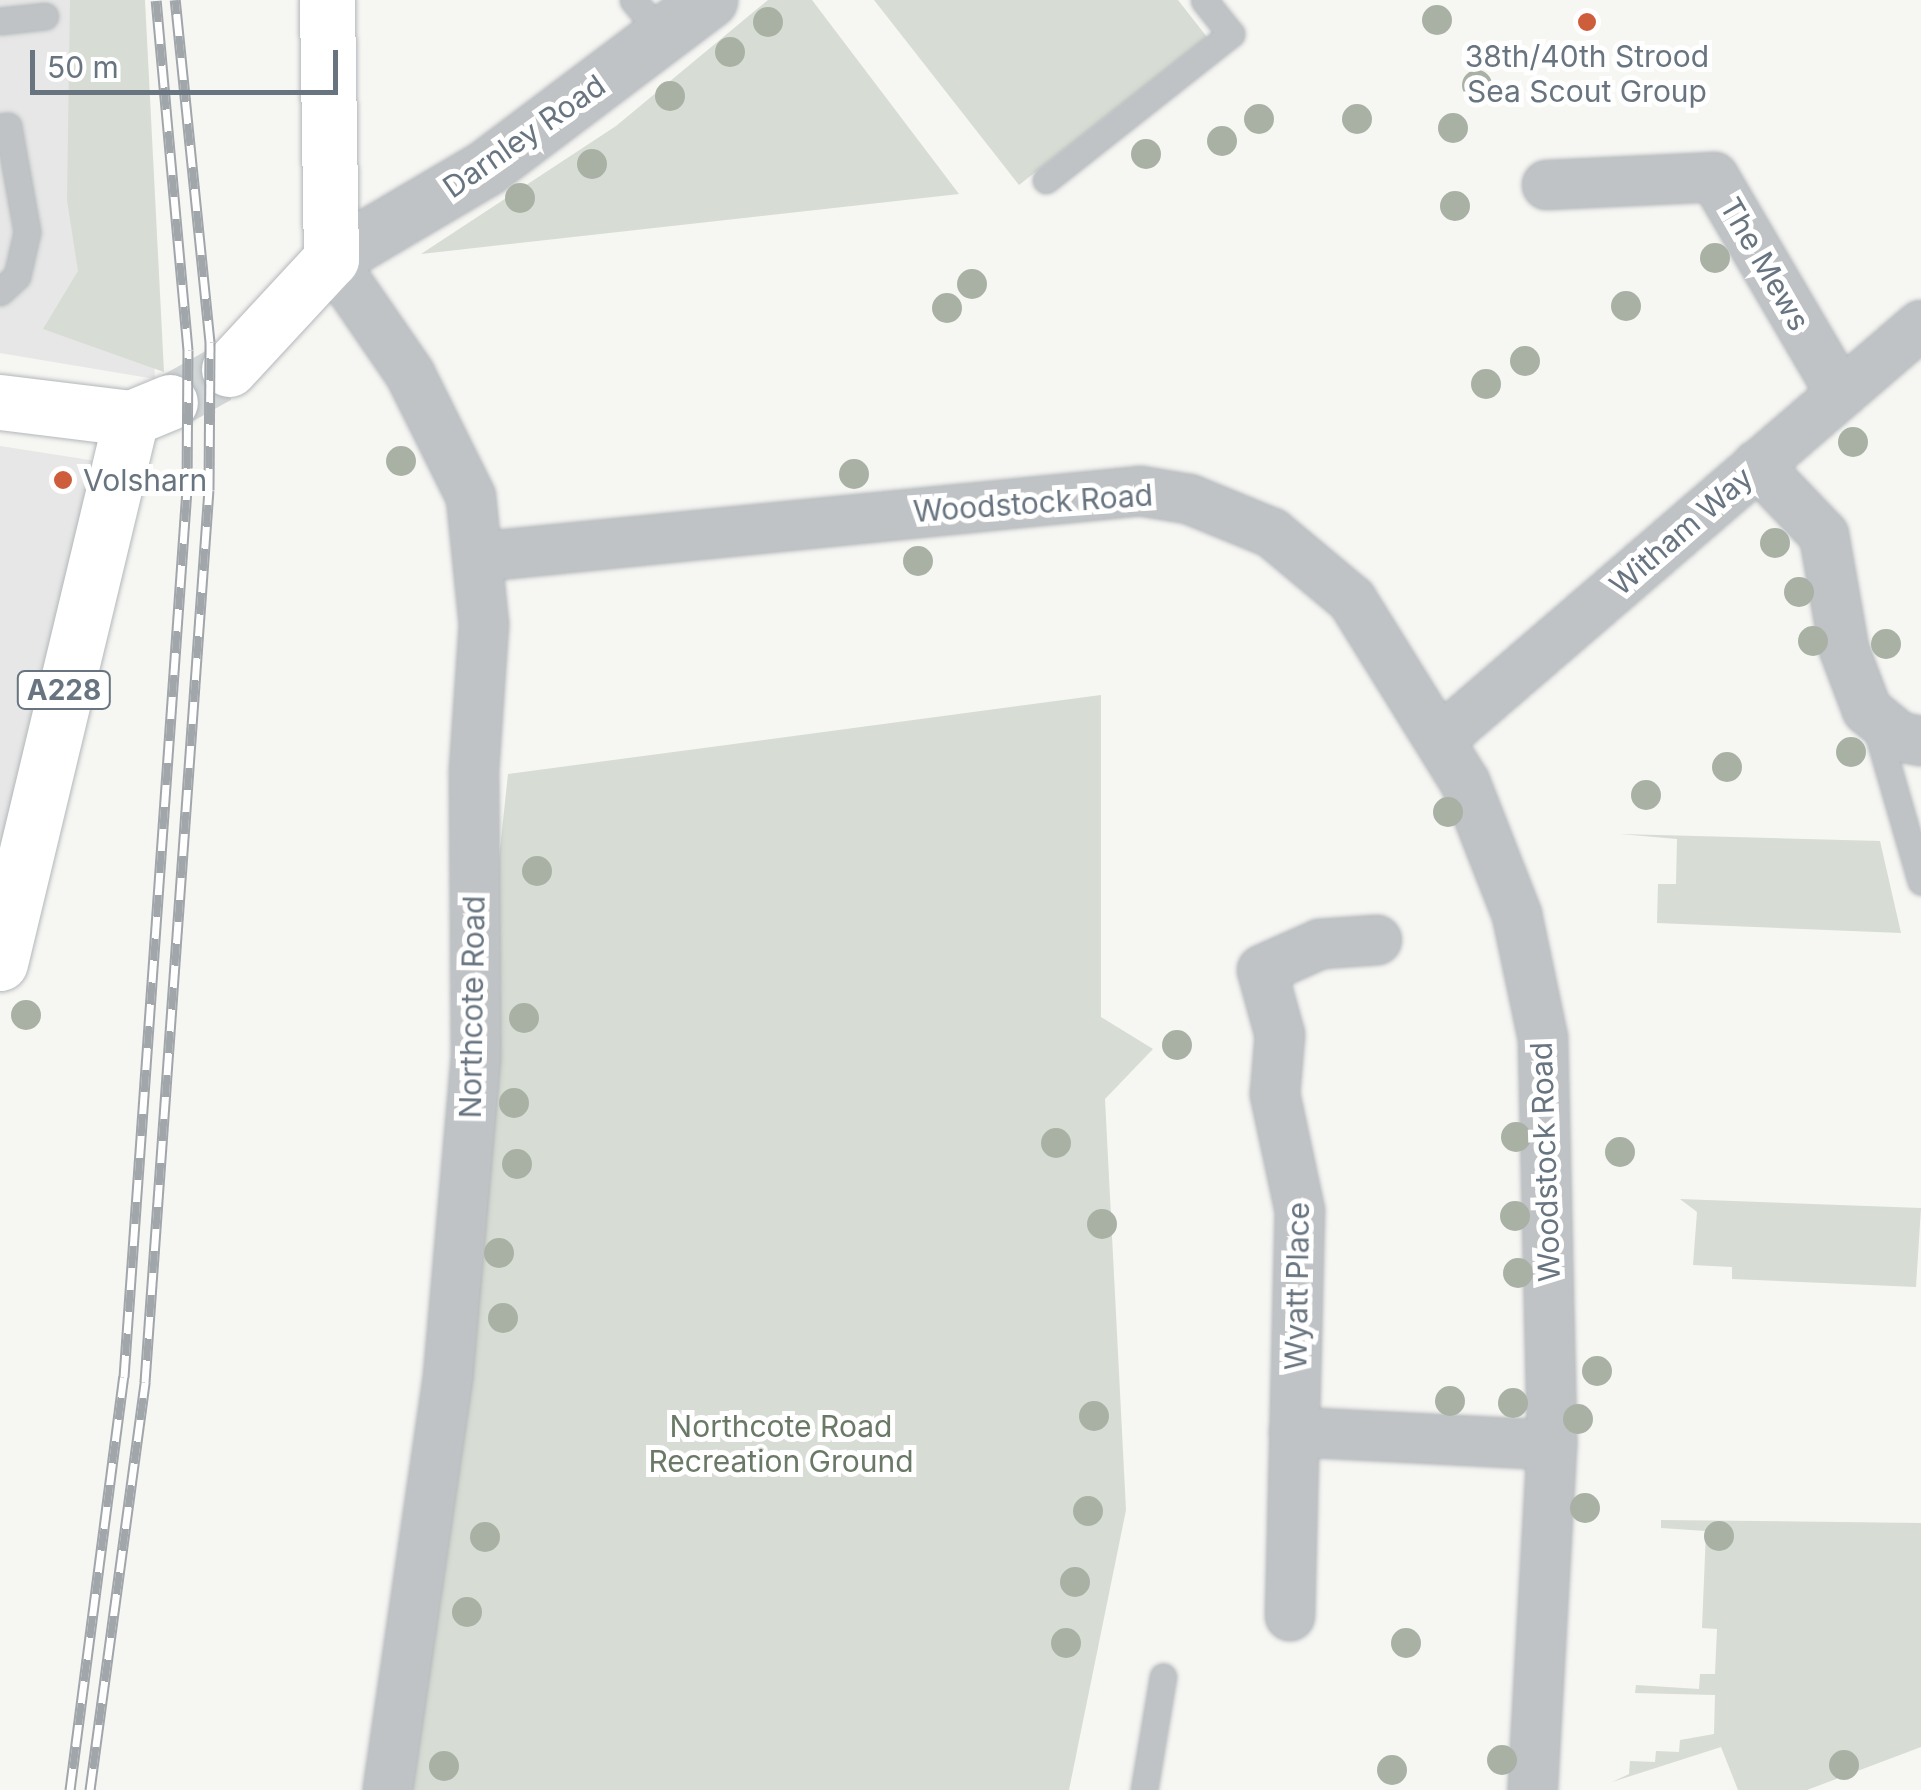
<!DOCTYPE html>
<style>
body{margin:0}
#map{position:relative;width:1921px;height:1790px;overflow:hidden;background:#f6f6f3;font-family:Inter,sans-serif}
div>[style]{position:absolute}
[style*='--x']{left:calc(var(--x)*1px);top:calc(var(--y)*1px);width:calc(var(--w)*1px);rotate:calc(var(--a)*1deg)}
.built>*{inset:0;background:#e6e7e6}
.green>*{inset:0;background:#d7dcd4}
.primary-tunnel>*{height:55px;margin-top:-27.5px;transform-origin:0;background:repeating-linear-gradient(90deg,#d2d6d6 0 55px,transparent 0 83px)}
.roads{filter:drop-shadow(0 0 2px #b3b7ba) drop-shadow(0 0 2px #b3b7ba)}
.service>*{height:25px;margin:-12.5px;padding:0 12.5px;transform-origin:12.5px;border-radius:12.5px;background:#bfc3c6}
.minor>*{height:48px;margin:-24px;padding:0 24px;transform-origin:24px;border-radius:24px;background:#bfc3c6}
.tertiary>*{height:55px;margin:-27.5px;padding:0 27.5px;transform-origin:27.5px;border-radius:27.5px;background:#bfc3c6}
.primary>*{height:55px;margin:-27.5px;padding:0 27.5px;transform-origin:27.5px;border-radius:27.5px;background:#fff}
.rail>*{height:11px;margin-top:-5.5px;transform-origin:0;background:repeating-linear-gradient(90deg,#fff 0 22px,#a1a6ab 0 44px);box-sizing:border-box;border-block:2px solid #a1a6ab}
.trees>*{width:30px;height:30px;margin:-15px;border-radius:50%;background:#a9b1a5}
.dots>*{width:28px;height:28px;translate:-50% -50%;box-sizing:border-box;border:5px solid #fff;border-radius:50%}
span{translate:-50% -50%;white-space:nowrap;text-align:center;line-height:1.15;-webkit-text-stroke:10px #fff;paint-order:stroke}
.shield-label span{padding:2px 8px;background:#fff;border:2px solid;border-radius:8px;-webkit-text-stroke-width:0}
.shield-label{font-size:28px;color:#687580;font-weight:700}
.poi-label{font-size:30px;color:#687580}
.left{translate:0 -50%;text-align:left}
.street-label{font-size:30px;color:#687580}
.park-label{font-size:30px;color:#6a7866}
.scale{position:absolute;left:30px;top:50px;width:308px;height:45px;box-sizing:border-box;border:5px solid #687580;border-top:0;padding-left:12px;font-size:30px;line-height:35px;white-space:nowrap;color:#687580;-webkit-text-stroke:8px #fff;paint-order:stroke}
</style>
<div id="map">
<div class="built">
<i style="clip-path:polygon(0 0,136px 0,155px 379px,0 353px)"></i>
<i style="clip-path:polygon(0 446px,96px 461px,0 898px)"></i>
</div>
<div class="green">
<i style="clip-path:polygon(70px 0,145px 0,164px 372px,43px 329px,78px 271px,67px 200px)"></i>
<i style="clip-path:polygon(768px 0,812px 0,959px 194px,421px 254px,616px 126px)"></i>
<i style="clip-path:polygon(874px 0,1178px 0,1207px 37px,1019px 185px)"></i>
<i style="clip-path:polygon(1101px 695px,1101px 1017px,1153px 1049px,1105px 1099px,1126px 1510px,1069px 1790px,399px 1790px,508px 774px)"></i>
<i style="clip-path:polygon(1620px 834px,1880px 841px,1901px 933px,1657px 923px,1658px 884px,1676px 884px,1677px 839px)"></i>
<i style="clip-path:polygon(1680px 1199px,1921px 1208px,1916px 1287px,1732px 1279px,1732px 1267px,1693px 1265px,1697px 1212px)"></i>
<i style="clip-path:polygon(1661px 1520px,1921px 1523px,1921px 1747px,1807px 1790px,1738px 1790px,1721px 1747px,1612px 1782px,1629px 1774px,1630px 1761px,1655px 1762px,1656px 1751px,1679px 1752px,1680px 1740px,1714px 1734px,1715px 1695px,1635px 1693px,1636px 1685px,1699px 1689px,1700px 1674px,1715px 1674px,1717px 1629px,1702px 1628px,1706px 1531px,1661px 1528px)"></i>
</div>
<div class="primary-tunnel">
<i style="--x:170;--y:402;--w:68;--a:-29.2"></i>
</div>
<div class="roads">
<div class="service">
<i style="--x:633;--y:0;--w:48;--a:50"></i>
<i style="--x:0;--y:21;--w:45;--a:-6.3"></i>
<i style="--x:0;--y:127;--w:8;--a:-7"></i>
<i style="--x:8;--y:126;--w:108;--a:79.8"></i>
<i style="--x:27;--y:232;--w:45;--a:102.8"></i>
<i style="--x:17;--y:276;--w:23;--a:137"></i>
<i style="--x:1046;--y:180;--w:236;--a:-38.3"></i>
<i style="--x:1231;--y:34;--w:43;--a:-128.5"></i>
<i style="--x:1875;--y:723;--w:165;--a:73.8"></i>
<i style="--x:1144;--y:1790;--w:115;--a:-80.5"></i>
</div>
<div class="minor">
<i style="--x:1547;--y:185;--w:167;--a:-2.7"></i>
<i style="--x:1714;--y:177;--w:248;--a:59.7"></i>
<i style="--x:331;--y:259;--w:140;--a:55.5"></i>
<i style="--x:410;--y:374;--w:137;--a:63.6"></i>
<i style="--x:471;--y:497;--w:128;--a:84.2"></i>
<i style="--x:484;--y:624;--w:148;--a:93.9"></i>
<i style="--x:474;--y:772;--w:285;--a:89.6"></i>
<i style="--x:476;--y:1057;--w:321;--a:95"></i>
<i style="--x:448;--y:1377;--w:417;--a:98.3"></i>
<i style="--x:1757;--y:465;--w:97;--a:46.3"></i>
<i style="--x:1824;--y:535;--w:116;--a:80"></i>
<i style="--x:1844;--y:649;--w:65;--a:69.3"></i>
<i style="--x:1867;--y:710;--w:43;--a:39.3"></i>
<i style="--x:1900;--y:737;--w:21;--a:11"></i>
<i style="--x:478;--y:557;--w:665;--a:-5.69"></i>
<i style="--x:1140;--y:491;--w:50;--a:9.3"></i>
<i style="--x:1189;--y:499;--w:90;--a:22.3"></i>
<i style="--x:1272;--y:533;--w:104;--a:39.9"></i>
<i style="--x:1352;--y:600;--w:214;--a:58.2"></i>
<i style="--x:1465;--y:782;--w:143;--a:68.6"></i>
<i style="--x:1517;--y:915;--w:126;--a:78.1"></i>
<i style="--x:1543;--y:1038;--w:407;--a:88.7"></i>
<i style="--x:1552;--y:1445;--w:346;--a:93.2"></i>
<i style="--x:1442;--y:738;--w:632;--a:-40.77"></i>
<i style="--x:1294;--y:1432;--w:258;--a:2.9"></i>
<i style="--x:1290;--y:1616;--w:405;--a:-88.6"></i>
<i style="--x:1300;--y:1211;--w:120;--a:-102.1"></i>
<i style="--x:1275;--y:1094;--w:59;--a:-85.2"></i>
<i style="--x:1280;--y:1035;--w:67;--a:-105.5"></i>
<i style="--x:1262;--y:970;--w:64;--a:-24.1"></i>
<i style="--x:1320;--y:944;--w:57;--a:-4"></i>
</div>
<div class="tertiary">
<i style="--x:331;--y:259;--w:181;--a:-30.5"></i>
<i style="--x:487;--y:167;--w:278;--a:-37"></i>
</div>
<div class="primary">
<i style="--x:229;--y:369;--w:150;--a:-47.2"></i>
<i style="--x:331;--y:259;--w:259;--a:-90.9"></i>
<i style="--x:0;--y:402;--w:132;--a:7"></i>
<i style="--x:131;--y:418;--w:42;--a:-22.3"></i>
<i style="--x:0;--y:963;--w:561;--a:-76.48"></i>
</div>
</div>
<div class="rail">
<i style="--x:70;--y:1790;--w:417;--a:-82.6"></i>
<i style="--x:124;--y:1377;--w:889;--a:-85.94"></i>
<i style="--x:187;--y:490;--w:140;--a:-89.6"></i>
<i style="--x:188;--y:350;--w:351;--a:-95.2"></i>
<i style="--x:90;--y:1790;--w:412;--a:-82.3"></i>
<i style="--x:145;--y:1382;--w:894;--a:-85.9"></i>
<i style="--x:209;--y:490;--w:148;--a:-89.6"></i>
<i style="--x:210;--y:342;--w:344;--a:-95.8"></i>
</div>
<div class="trees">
<i style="left:1437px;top:20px"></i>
<i style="left:768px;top:22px"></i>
<i style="left:730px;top:52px"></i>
<i style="left:1477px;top:85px"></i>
<i style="left:670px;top:96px"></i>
<i style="left:1259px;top:119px"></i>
<i style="left:1357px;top:119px"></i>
<i style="left:1453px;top:128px"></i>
<i style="left:1222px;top:141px"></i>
<i style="left:1146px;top:154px"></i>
<i style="left:592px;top:164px"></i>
<i style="left:520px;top:198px"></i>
<i style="left:1455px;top:206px"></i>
<i style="left:1715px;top:258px"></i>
<i style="left:972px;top:284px"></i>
<i style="left:1626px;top:306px"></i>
<i style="left:947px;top:308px"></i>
<i style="left:1525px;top:361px"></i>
<i style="left:1486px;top:384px"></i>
<i style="left:1853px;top:442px"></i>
<i style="left:401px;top:461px"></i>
<i style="left:854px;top:474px"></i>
<i style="left:1775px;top:543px"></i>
<i style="left:918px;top:561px"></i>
<i style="left:1799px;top:592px"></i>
<i style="left:1813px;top:641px"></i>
<i style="left:1886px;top:644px"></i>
<i style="left:1851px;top:752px"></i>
<i style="left:1727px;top:767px"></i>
<i style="left:1646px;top:795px"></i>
<i style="left:1448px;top:812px"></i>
<i style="left:537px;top:871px"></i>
<i style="left:26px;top:1015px"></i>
<i style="left:524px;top:1018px"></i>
<i style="left:1177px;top:1045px"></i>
<i style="left:514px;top:1103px"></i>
<i style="left:1516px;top:1137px"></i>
<i style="left:1056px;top:1143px"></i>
<i style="left:1620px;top:1152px"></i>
<i style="left:517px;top:1164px"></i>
<i style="left:1515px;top:1216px"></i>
<i style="left:1102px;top:1224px"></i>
<i style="left:499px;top:1253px"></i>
<i style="left:1518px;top:1273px"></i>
<i style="left:503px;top:1318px"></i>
<i style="left:1597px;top:1371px"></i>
<i style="left:1450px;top:1401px"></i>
<i style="left:1513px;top:1403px"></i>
<i style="left:1094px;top:1416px"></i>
<i style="left:1578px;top:1419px"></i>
<i style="left:1585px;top:1508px"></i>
<i style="left:1088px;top:1511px"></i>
<i style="left:1719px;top:1536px"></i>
<i style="left:485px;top:1537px"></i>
<i style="left:1075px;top:1582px"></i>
<i style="left:467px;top:1612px"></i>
<i style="left:1066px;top:1643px"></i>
<i style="left:1406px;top:1643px"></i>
<i style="left:1502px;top:1760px"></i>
<i style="left:1844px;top:1765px"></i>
<i style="left:444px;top:1766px"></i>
<i style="left:1392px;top:1770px"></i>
</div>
<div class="dots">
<i style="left:1587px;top:22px;background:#cd5d3b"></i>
<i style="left:63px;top:480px;background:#cd5d3b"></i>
</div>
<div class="shield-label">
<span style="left:64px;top:690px">A228</span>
</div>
<div class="poi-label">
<span style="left:1587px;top:73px">38th/40th Strood<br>Sea Scout Group</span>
<span class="left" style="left:83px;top:480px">Volsharn</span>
</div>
<div class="street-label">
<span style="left:524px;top:136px;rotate:-35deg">Darnley Road</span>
<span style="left:1765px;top:264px;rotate:60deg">The Mews</span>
<span style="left:1033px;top:503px;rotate:-4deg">Woodstock Road</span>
<span style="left:1681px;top:531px;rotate:-41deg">Witham Way</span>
<span style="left:472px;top:1007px;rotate:-89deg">Northcote Road</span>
<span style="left:1545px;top:1162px;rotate:-92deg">Woodstock Road</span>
<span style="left:1297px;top:1286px;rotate:-89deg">Wyatt Place</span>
</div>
<div class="park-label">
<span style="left:781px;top:1443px">Northcote Road<br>Recreation Ground</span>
</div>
<div class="scale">50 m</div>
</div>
